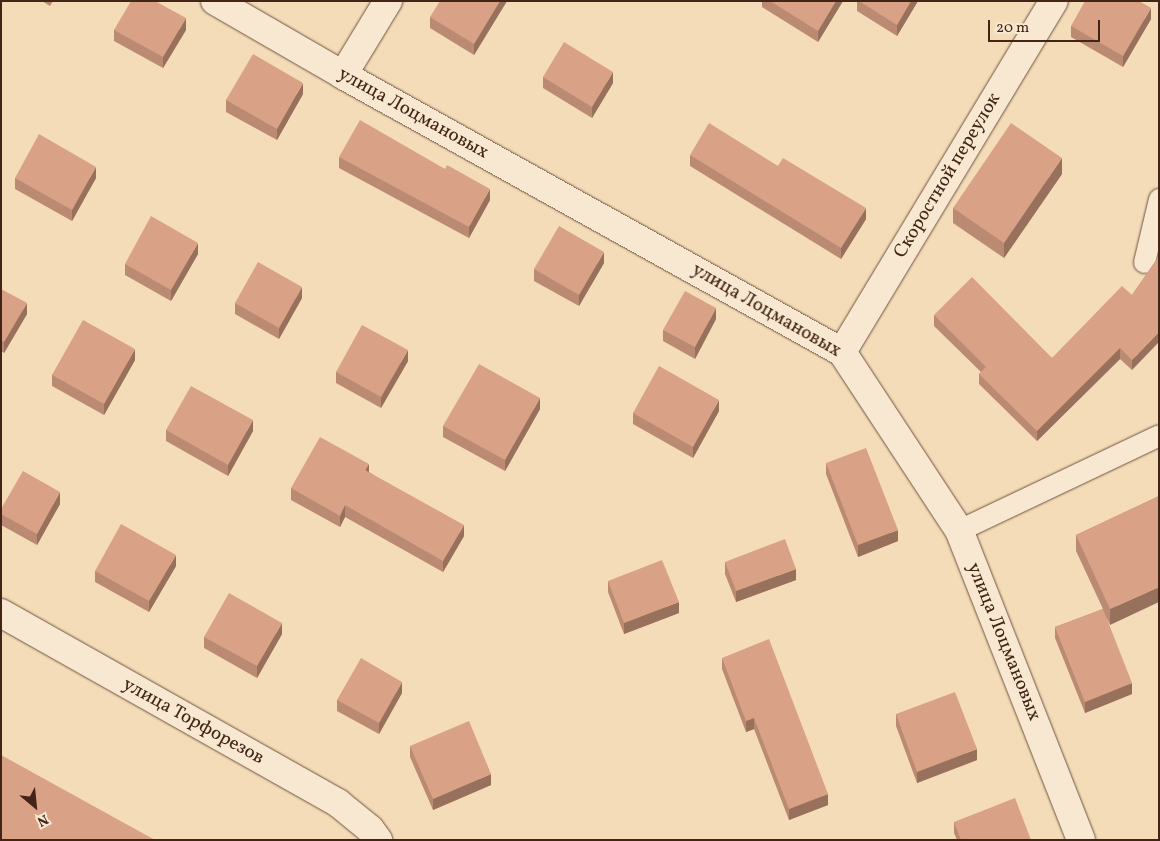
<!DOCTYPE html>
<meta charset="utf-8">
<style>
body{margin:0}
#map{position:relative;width:1160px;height:841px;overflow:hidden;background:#f4dcb8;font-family:Vollkorn,serif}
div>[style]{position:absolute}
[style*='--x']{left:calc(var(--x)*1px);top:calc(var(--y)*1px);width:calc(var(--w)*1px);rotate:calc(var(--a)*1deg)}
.roads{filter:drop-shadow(0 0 1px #6f533f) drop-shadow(0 0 1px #6f533f)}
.lane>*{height:21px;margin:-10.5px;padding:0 10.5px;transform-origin:10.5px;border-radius:10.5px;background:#f8e8d1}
.street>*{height:28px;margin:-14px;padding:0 14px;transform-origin:14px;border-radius:14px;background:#f8e8d1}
.wall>*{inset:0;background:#bb8a72}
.shaded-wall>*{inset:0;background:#98715d}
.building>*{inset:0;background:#d9a185}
span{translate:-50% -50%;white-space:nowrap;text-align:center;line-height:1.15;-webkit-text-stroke:4px #f8e8d1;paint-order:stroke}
.street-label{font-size:19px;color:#432517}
.frame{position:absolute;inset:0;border:2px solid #432517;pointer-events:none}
.north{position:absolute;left:10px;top:781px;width:50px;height:50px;-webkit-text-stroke:4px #f8e8d1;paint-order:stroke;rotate:152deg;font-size:14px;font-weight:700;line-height:20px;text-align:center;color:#432517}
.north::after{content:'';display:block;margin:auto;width:18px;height:22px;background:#432517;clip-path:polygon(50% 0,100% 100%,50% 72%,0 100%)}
.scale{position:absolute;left:988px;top:20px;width:112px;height:22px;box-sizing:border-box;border:2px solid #432517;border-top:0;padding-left:6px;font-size:15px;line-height:18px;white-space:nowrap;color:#432517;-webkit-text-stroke:4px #f8e8d1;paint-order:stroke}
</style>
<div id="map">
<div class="roads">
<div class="lane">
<i style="--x:1144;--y:262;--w:65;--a:-76.6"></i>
<i style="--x:959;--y:530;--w:221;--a:-25.4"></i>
</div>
<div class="street">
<i style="--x:215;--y:1;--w:148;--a:30"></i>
<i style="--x:343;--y:75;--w:571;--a:29.04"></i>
<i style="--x:842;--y:352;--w:213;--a:56.7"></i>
<i style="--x:959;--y:530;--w:333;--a:68.5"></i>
<i style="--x:343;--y:75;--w:87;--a:-58.7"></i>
<i style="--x:842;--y:352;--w:410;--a:-58.9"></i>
<i style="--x:1;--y:613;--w:387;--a:29.4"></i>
<i style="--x:338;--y:803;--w:41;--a:39.1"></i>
<i style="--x:370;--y:829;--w:14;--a:54"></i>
</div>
</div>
<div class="wall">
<i style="clip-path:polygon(42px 1px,53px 1px,50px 6px)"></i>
<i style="clip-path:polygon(507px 1px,474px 55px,430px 28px,430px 17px)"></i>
<i style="clip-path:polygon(762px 1px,843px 1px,818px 42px,762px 7px)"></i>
<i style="clip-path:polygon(857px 1px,918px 1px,897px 36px,857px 11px)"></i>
<i style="clip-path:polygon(1151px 19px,1123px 67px,1071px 37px,1071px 26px)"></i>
<i style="clip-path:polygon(114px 30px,186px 30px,163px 68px,114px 41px)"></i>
<i style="clip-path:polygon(543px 77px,613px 83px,592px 118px,543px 88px)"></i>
<i style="clip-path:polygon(303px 94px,277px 140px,226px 112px,226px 100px)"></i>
<i style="clip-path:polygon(690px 155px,866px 219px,841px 259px,690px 166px)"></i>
<i style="clip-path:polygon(339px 157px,490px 200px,469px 238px,339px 168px)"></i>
<i style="clip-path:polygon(1062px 174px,1004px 258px,953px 223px,953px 208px)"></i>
<i style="clip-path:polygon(15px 178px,96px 178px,72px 221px,15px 189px)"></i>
<i style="clip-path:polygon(198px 254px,171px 301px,125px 275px,125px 264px)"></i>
<i style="clip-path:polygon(1159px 256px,1132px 370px,1120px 359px,1037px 441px,979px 384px,979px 374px,981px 372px,934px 326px,934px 315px,1052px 358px,1132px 295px)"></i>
<i style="clip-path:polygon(604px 263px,579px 306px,534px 281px,534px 269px)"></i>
<i style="clip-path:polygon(1px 289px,27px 314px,4px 353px,1px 351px)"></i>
<i style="clip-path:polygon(302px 298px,279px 339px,235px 314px,235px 303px)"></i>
<i style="clip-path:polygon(716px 319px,695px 359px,663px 341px,663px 330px)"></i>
<i style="clip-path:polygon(135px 360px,104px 415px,52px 386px,52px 375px)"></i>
<i style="clip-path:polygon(408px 361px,381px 408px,336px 383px,336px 372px)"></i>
<i style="clip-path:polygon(540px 409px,505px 471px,443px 437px,443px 426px)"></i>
<i style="clip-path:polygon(719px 411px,693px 458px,633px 424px,633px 413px)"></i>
<i style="clip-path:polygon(166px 430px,253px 431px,228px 476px,166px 441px)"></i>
<i style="clip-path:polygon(826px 463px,898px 541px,858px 557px,826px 474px)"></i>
<i style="clip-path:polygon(369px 472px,464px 536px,443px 572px,345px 517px,340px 527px,291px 500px,291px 488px)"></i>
<i style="clip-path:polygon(1159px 496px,1110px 625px,1106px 617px,1132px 694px,1085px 713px,1055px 638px,1055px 627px,1103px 609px,1076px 551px,1076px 535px)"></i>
<i style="clip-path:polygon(60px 504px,37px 545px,1px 525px,1px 509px)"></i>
<i style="clip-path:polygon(725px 562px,796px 580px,736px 602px,725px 574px)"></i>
<i style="clip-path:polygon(176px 566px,149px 612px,95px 582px,95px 571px)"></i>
<i style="clip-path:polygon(608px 581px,679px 613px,624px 634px,608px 592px)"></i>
<i style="clip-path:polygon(282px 634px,257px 678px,204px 648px,204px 637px)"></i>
<i style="clip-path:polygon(722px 658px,828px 805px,789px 820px,754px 729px,746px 732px,722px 669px)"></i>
<i style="clip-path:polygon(402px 693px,379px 734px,337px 711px,337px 700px)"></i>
<i style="clip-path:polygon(896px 714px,977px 760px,917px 783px,896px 726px)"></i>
<i style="clip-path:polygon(410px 746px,491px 785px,433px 810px,410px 757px)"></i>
<i style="clip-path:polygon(954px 822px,1031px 840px,957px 840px,954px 833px)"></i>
</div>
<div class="shaded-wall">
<i style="clip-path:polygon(500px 1px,507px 1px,474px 55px,474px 44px)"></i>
<i style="clip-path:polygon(836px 1px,843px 1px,818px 42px,818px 31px)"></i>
<i style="clip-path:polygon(911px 1px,918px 1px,897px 36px,897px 25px)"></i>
<i style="clip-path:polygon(1151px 8px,1151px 19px,1123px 67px,1123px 56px)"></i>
<i style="clip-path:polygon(186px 18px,186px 30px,163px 68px,163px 57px)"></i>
<i style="clip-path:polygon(613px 72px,613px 83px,592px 118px,592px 107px)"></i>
<i style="clip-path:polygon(303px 83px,303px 94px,277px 140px,277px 129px)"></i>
<i style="clip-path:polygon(1062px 158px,1062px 174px,1004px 258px,1004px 243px)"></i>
<i style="clip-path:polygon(96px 167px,96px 178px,72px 221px,72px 210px)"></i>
<i style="clip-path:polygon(490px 189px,490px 200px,469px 238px,469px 227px)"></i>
<i style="clip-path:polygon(866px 208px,866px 219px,841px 259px,841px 248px)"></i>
<i style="clip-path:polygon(198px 243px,198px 254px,171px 301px,171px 290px)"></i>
<i style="clip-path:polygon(604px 252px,604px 263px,579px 306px,579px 295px)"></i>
<i style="clip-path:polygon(302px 287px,302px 298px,279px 339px,279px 328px)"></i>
<i style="clip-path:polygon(27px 303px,27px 314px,4px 353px,4px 342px)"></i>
<i style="clip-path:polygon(716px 308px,716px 319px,695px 359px,695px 347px)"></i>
<i style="clip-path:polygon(1159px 332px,1159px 342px,1132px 370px,1132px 360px)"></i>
<i style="clip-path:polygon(1120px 348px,1120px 359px,1037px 441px,1037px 431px)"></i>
<i style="clip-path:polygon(135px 349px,135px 360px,104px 415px,104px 404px)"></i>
<i style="clip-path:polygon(408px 350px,408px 361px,381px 408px,381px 397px)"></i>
<i style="clip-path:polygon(540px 398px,540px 409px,505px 471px,505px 460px)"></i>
<i style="clip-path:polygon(719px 400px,719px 411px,693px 458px,693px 447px)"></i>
<i style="clip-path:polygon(253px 420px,253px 431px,228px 476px,228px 465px)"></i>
<i style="clip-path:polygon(369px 464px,369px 475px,365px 470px)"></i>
<i style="clip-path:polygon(60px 492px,60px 504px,37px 545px,37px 534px)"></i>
<i style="clip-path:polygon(345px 505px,345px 517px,340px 527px,340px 516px)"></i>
<i style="clip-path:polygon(464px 525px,464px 536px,443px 572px,443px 561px)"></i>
<i style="clip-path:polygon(898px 530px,898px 541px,858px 557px,858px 545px)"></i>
<i style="clip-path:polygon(176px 555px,176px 566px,149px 612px,149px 601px)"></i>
<i style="clip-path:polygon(796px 569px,796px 580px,736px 602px,736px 591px)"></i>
<i style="clip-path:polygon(1159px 587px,1159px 602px,1110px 625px,1110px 609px)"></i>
<i style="clip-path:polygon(679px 602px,679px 613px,624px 634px,624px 623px)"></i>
<i style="clip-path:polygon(282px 623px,282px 634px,257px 678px,257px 666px)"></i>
<i style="clip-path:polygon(402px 682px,402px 693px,379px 734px,379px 723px)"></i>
<i style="clip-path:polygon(1132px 683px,1132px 694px,1085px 713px,1085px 702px)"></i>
<i style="clip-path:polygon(754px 718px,754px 729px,746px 732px,746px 721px)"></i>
<i style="clip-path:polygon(977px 749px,977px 760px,917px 783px,917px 772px)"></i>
<i style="clip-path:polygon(491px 774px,491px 785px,433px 810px,433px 799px)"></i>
<i style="clip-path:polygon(828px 794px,828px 805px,789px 820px,789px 809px)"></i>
</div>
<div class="building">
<i style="clip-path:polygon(131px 1px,155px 1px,186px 18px,163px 57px,114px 30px)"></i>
<i style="clip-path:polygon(440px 1px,500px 1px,474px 44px,430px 17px)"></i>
<i style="clip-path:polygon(770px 1px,836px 1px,818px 31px)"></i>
<i style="clip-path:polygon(859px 1px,911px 1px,897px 25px)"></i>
<i style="clip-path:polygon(1085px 1px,1139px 1px,1151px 8px,1123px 56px,1071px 26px)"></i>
<i style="clip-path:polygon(564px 42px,613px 72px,592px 107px,543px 77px)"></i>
<i style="clip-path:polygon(253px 54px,303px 83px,277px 129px,226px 100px)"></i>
<i style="clip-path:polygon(360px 120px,445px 169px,447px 165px,490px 189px,469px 227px,339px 157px)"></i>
<i style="clip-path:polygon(709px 123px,778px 166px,783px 158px,866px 208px,841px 248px,690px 155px)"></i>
<i style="clip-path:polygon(1011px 123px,1062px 158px,1004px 243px,953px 208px)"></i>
<i style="clip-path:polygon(39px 134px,96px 167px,72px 210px,15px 178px)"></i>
<i style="clip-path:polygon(151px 216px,198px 243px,171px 290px,125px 264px)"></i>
<i style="clip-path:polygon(559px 226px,604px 252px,579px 295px,534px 269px)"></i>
<i style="clip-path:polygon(1159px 256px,1159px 332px,1132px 360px,1120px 348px,1037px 431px,979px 374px,986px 367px,934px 315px,972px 277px,1052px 358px,1122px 286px,1132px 295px)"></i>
<i style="clip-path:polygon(258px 262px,302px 287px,279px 328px,235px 303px)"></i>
<i style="clip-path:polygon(1px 289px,27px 303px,4px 342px,1px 340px)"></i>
<i style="clip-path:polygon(685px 291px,716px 308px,695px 347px,663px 330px)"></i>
<i style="clip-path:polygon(83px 320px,135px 349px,104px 404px,52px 375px)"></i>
<i style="clip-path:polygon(362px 325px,408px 350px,381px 397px,336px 372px)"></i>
<i style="clip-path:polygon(479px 364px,540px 398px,505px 460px,443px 426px)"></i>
<i style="clip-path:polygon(659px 366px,719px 400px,693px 447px,633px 413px)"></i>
<i style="clip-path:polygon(191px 386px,253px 420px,228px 465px,166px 430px)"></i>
<i style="clip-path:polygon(320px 437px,369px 464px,365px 470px,464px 525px,443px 561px,345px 505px,340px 516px,291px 488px)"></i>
<i style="clip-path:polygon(866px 448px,898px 530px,858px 545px,826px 463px)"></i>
<i style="clip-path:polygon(23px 471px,60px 492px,37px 534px,1px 514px,1px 509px)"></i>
<i style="clip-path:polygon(1159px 496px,1159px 587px,1110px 609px,1076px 535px)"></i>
<i style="clip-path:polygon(121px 524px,176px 555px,149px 601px,95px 571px)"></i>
<i style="clip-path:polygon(785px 539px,796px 569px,736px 591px,725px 562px)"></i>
<i style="clip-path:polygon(662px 560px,679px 602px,624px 623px,608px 581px)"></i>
<i style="clip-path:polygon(229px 593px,282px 623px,257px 666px,204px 637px)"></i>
<i style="clip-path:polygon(1103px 609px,1132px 683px,1085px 702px,1055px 627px)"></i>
<i style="clip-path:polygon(769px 639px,828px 794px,789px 809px,754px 718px,746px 721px,722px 658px)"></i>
<i style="clip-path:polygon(361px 658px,402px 682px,379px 723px,337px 700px)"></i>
<i style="clip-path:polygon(955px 692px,977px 749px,917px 772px,896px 714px)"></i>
<i style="clip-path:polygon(469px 721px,491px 774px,433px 799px,410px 746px)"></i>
<i style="clip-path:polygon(1px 755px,155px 840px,1px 840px)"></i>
<i style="clip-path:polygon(1015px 798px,1031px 840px,961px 840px,954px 822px)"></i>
</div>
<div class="street-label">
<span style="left:413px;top:114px;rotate:29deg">улица Лоцмановых</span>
<span style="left:948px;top:176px;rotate:-59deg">Скоростной переулок</span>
<span style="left:766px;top:311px;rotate:30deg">улица Лоцмановых</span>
<span style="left:1003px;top:642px;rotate:68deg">улица Лоцмановых</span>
<span style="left:193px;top:722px;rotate:29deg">улица Торфорезов</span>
</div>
<div class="frame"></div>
<div class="north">N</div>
<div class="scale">20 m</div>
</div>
